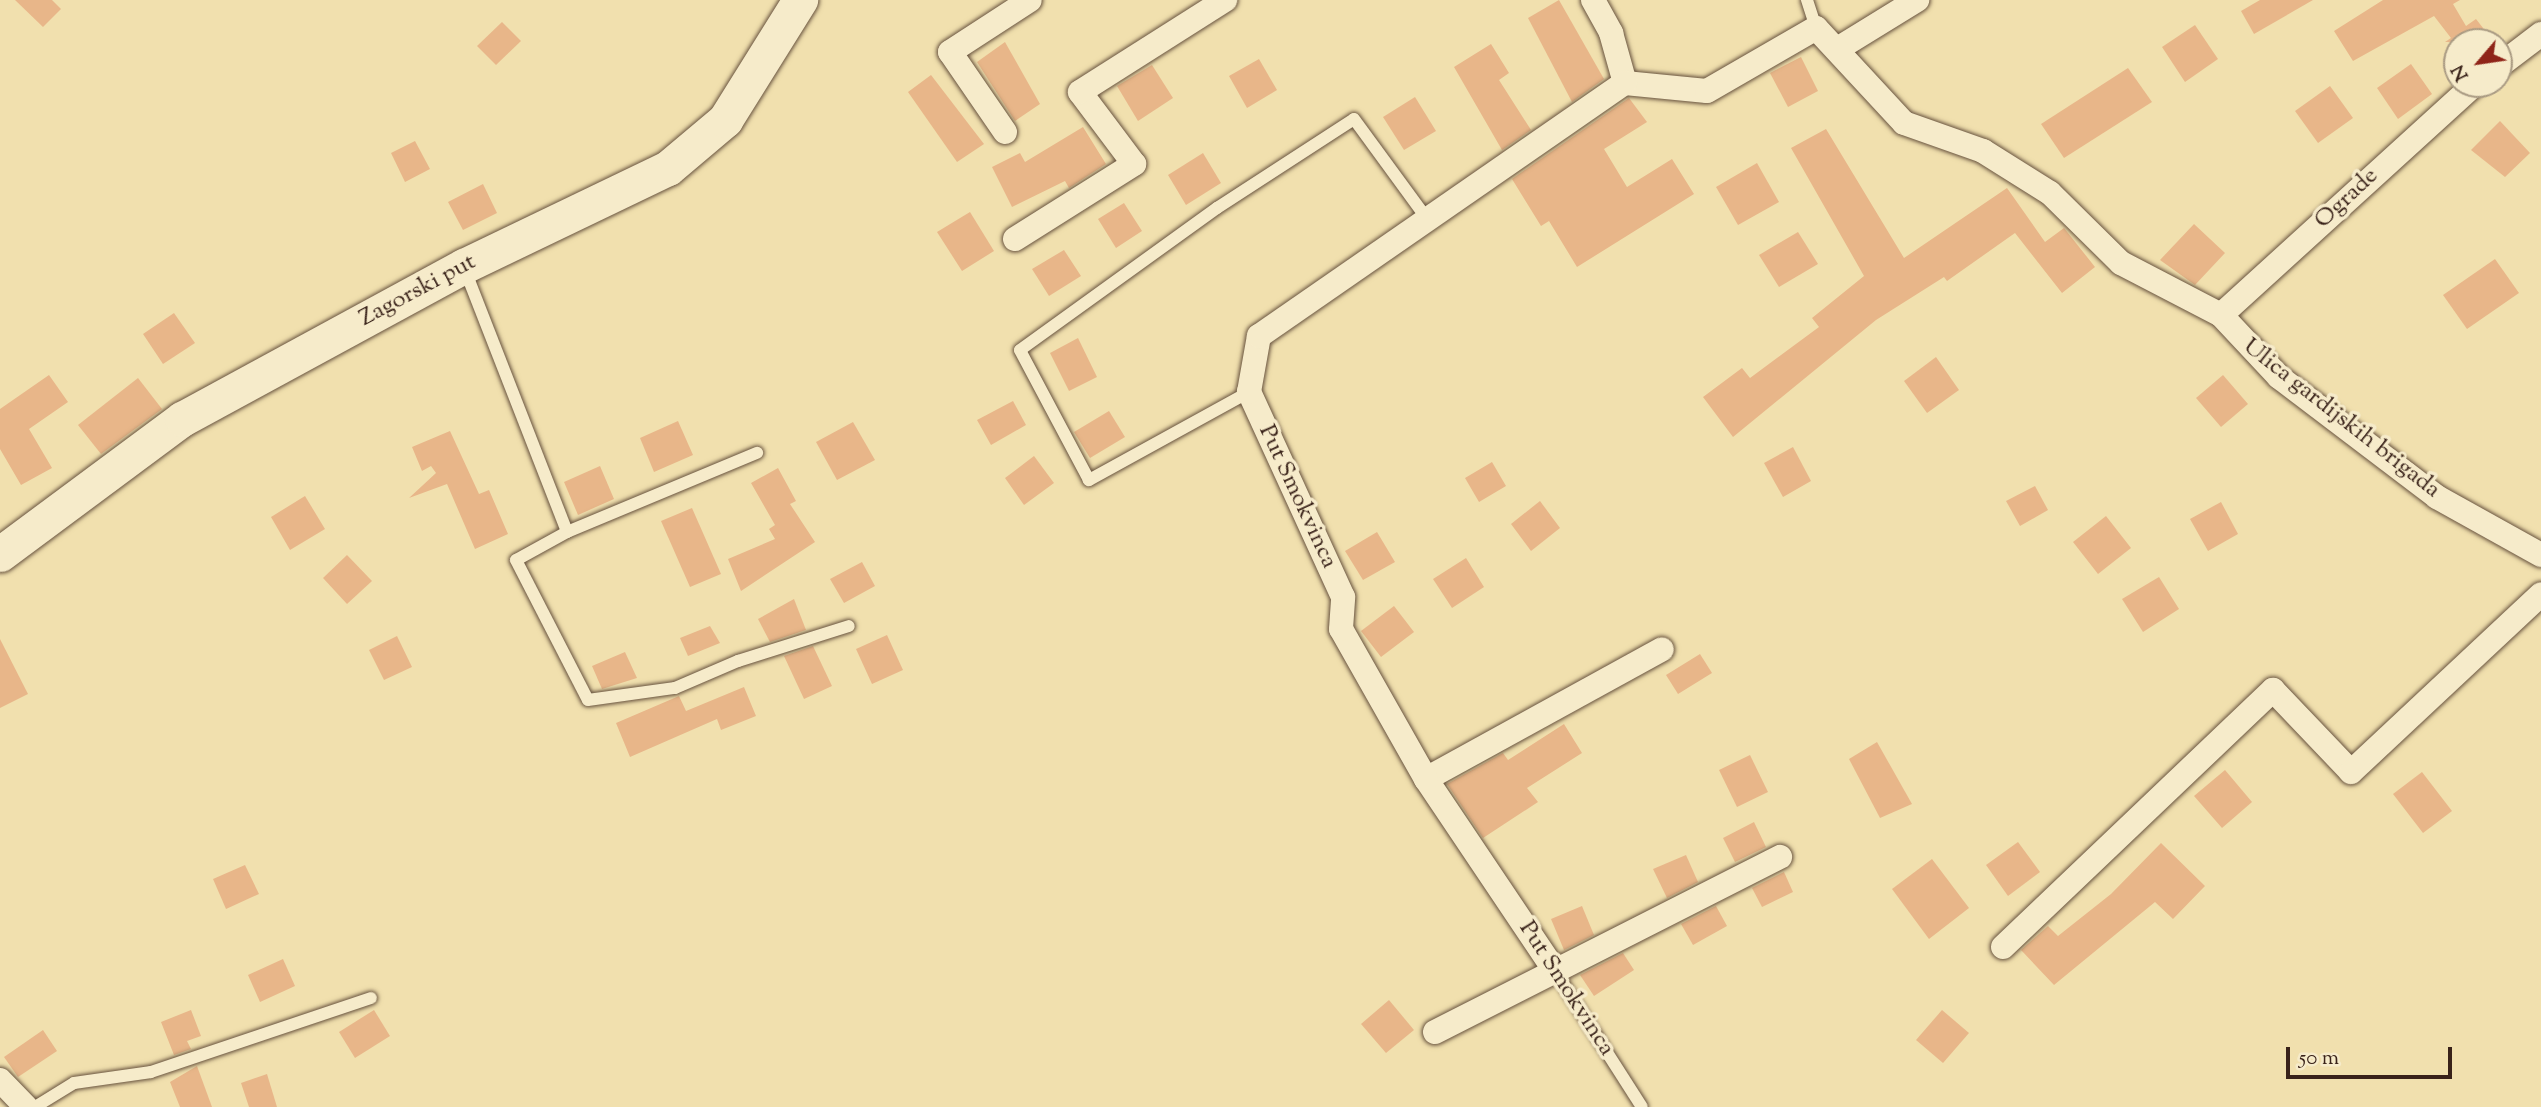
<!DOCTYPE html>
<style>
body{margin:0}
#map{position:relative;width:2541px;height:1107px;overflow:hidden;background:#f1e0ae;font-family:"Sorts Mill Goudy",serif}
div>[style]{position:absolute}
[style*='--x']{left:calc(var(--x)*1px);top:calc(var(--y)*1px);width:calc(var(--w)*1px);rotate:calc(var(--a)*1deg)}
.building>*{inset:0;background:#e8b689}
.roads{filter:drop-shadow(0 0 2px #67523e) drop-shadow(0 0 2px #67523e)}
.service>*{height:12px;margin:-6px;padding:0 6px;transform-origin:6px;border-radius:6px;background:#f6ebca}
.minor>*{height:24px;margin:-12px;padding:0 12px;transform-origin:12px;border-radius:12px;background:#f6ebca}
.secondary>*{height:35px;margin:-17.5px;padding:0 17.5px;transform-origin:17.5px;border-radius:17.5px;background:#f6ebca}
span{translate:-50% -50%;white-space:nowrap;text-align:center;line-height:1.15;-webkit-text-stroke:7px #f6ebca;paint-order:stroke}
.street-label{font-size:24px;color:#392219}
.north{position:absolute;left:2443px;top:28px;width:70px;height:70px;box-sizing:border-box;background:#f6ebca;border:2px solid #aa9b83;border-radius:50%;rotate:241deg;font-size:19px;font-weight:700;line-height:28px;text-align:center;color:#392219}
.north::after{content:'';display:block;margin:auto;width:24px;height:32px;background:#8f2418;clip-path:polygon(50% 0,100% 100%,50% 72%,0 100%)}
.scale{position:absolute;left:2286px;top:1047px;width:166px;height:32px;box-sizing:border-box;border:4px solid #392219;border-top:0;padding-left:9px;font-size:21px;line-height:24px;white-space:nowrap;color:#392219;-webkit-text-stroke:5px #f6ebca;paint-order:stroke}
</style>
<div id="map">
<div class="building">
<i style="clip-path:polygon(15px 0,52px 0,61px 9px,43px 27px)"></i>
<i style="clip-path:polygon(1559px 0,1604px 79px,1572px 102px,1528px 18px)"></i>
<i style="clip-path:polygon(2260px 0,2313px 0,2254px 34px,2241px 11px)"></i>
<i style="clip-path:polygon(2383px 0,2460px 0,2453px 4px,2466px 26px,2476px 19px,2494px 42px,2445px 42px,2451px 38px,2434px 16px,2353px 61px,2334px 31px)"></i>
<i style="clip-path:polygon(502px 22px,521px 41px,496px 65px,477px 46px)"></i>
<i style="clip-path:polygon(2195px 25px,2218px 59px,2185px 82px,2162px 47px)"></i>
<i style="clip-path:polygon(1005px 42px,1040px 104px,1015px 121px,977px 62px)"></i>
<i style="clip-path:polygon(1491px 44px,1509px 73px,1499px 80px,1531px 130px,1502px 150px,1454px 67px)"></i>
<i style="clip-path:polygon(1801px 57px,1818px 91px,1788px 107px,1770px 73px)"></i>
<i style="clip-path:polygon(1259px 59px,1277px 90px,1247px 108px,1229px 76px)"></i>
<i style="clip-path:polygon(2411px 64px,2432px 94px,2398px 119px,2377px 88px)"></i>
<i style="clip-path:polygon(1152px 65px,1173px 98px,1138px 121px,1117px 86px)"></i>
<i style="clip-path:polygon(2128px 68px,2152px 102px,2064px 158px,2041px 124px)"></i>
<i style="clip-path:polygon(931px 75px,984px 144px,957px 162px,908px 92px)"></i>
<i style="clip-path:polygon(2330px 86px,2353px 118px,2318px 143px,2295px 111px)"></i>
<i style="clip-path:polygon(1415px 97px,1436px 131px,1404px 150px,1383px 117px)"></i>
<i style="clip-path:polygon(1629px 98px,1647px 122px,1604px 149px,1627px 187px,1672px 159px,1694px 194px,1577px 267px,1549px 221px,1541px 226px,1512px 179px)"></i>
<i style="clip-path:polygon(2500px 121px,2530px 153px,2505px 177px,2471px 150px)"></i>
<i style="clip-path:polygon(1083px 127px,1106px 164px,1069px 188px,1065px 181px,1012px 207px,992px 167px,1020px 153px,1025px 162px)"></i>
<i style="clip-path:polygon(1826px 129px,1904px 258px,2007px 188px,2045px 242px,2064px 228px,2095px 267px,2062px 293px,2015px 233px,1947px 281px,1944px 277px,1876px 320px,1733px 437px,1703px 397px,1742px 368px,1750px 378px,1819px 327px,1812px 318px,1864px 276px,1791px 148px)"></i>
<i style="clip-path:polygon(415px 141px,430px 169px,405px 182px,391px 153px)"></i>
<i style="clip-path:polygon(1203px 153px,1221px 183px,1186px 205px,1168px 175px)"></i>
<i style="clip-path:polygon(1757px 163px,1779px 202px,1738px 225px,1716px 187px)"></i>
<i style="clip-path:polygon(483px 184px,497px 213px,463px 230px,448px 202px)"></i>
<i style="clip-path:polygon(1124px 203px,1142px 231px,1116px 248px,1098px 219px)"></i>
<i style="clip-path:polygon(970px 212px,994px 251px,962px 271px,937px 232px)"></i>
<i style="clip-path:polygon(2194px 224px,2225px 253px,2195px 285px,2160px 260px)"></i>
<i style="clip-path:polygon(1798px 232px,1818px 264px,1779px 287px,1759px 255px)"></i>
<i style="clip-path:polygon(1064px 250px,1081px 276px,1049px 296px,1032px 269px)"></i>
<i style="clip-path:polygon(2495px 259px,2519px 293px,2467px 329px,2443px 295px)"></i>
<i style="clip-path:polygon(174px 313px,195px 343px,163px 364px,143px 334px)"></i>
<i style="clip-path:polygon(1078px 338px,1097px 377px,1069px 391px,1050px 353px)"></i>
<i style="clip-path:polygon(1936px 357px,1959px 390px,1927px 413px,1904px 381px)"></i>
<i style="clip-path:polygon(49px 375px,68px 402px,29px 429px,52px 468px,21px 485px,0 449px,0 409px)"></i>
<i style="clip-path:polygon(2223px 375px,2248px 404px,2221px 427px,2196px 398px)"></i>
<i style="clip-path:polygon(138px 378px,162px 409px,101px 454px,78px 425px)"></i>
<i style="clip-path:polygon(1013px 401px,1026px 425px,991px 445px,977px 420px)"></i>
<i style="clip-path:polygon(1109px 411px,1125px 437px,1090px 458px,1074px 432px)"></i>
<i style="clip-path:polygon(678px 421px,693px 455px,654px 472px,640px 438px)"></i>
<i style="clip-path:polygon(853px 422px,875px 460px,837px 480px,816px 442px)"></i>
<i style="clip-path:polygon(450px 431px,479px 494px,489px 490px,508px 534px,475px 549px,447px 484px,409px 498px,436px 473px,431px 466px,422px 471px,412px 447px)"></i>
<i style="clip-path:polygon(1793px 447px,1811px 481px,1783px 497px,1764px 463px)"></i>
<i style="clip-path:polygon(1034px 456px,1054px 483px,1024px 505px,1005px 478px)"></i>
<i style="clip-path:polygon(1492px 462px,1506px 486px,1479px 502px,1465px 478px)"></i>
<i style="clip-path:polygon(600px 466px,614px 499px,578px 515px,564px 482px)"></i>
<i style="clip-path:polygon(778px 468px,796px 501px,790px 504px,815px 542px,741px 591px,728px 559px,775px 539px,769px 529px,775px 525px,751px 483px)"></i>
<i style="clip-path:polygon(2035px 486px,2048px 510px,2020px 526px,2006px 501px)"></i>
<i style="clip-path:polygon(305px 496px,325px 529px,290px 550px,271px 517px)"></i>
<i style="clip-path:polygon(1540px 501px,1560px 528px,1531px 551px,1511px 524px)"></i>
<i style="clip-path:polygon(2221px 502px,2238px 534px,2208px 551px,2190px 519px)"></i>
<i style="clip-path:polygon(692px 508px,721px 574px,690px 587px,661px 521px)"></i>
<i style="clip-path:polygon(2106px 516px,2131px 548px,2098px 574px,2073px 542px)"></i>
<i style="clip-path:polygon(1377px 532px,1395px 562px,1363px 580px,1345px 551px)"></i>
<i style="clip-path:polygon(347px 555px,372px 581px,347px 604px,323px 578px)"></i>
<i style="clip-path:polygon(1466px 558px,1484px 587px,1452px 608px,1433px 579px)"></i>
<i style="clip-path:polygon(862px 562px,875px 586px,844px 603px,830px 579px)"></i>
<i style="clip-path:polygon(2159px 577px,2179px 609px,2143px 632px,2122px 599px)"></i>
<i style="clip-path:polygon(794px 599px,806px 630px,770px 642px,758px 619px)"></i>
<i style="clip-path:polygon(1394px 606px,1414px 632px,1381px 657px,1361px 631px)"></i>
<i style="clip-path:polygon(710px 626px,720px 643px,688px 656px,680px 638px)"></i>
<i style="clip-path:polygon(887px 635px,903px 670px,872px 684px,856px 649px)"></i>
<i style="clip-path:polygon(397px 636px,412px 667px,384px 680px,369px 650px)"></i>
<i style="clip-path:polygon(0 639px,28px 694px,0 708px)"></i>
<i style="clip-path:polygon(813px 646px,832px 686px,804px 699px,784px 656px)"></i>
<i style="clip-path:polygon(625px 652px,637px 678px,602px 689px,592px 666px)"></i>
<i style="clip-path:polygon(1700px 654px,1712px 673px,1678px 694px,1666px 675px)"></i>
<i style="clip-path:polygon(744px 687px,756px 716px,721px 730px,717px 719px,630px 757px,616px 723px,679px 696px,686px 711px)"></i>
<i style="clip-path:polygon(1564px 724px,1582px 753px,1527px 788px,1538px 802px,1483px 838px,1447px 784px,1503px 753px,1508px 760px)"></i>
<i style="clip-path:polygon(1877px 742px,1912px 804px,1880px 818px,1849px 759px)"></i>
<i style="clip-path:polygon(1750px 755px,1768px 792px,1737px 807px,1719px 770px)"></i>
<i style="clip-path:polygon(2225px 770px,2252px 802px,2222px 828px,2194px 796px)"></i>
<i style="clip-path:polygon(2422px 772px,2452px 811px,2423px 833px,2393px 794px)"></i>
<i style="clip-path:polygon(1754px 822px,1766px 847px,1735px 862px,1723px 838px)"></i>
<i style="clip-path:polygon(2018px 842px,2040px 872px,2008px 896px,1986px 865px)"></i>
<i style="clip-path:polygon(2161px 843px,2205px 886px,2173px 919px,2155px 902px,2054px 985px,2021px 950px,2048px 926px,2058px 936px,2111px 894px)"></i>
<i style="clip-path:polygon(1686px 855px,1698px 882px,1667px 898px,1653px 869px)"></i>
<i style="clip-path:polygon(1932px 859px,1969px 908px,1929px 939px,1892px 889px)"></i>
<i style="clip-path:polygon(245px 865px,259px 894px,226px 909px,213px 879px)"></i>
<i style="clip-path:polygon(1784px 872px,1793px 892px,1762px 907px,1752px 888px)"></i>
<i style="clip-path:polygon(1582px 906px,1594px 935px,1564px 950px,1551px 919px)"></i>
<i style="clip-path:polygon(1716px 906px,1727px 926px,1693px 945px,1681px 924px)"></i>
<i style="clip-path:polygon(1623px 953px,1634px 970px,1594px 996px,1580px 975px)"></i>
<i style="clip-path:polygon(283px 959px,295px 986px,260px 1002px,248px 975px)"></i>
<i style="clip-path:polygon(1389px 1000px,1414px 1030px,1386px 1053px,1361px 1024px)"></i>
<i style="clip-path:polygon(191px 1010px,201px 1036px,187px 1041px,191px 1049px,174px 1055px,161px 1022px)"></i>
<i style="clip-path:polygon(374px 1010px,390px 1036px,355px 1058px,339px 1032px)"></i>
<i style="clip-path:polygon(1942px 1010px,1969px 1033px,1943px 1063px,1916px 1040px)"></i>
<i style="clip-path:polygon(43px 1030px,57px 1051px,18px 1077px,4px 1057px)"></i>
<i style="clip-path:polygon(197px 1066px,212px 1107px,180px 1107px,170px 1082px)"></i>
<i style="clip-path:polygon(267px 1074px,277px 1107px,249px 1107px,241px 1083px)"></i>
</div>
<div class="roads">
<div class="service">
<i style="--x:1807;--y:0;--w:29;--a:72"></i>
<i style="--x:465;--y:270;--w:281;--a:68.7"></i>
<i style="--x:567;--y:532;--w:206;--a:-22.6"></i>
<i style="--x:1249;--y:392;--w:183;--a:151.2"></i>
<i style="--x:1089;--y:480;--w:147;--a:-118"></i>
<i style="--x:1020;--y:350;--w:243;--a:-35.8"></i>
<i style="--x:1217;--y:208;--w:163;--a:-33"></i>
<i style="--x:1354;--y:119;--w:125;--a:53.8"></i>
<i style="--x:567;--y:532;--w:58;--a:151.2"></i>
<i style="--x:516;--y:560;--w:157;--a:62.8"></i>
<i style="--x:588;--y:700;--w:88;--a:-7.9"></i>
<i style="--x:675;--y:688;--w:69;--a:-23.2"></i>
<i style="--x:738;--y:661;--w:116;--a:-17.5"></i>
<i style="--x:1555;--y:971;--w:161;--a:57.4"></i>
<i style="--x:35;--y:1107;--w:46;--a:-31.6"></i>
<i style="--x:74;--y:1083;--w:78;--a:-8.1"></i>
<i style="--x:151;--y:1072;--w:232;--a:-18.6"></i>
</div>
<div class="minor">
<i style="--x:1593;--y:0;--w:38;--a:61"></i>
<i style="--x:1611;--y:33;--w:52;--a:74.4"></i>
<i style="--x:1839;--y:48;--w:92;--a:-31.6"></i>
<i style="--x:2499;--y:66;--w:53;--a:-37.3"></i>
<i style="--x:1625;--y:83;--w:82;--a:5.6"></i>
<i style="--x:1707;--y:91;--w:126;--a:-30"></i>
<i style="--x:1816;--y:28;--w:129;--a:47.2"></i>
<i style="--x:1904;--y:123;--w:84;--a:19.5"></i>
<i style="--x:1983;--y:151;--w:79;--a:32.1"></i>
<i style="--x:2050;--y:193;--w:100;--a:44.6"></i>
<i style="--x:2121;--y:263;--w:113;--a:27.5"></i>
<i style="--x:2221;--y:315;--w:85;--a:46.9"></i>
<i style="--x:2279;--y:377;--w:198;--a:37.2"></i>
<i style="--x:2437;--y:497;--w:119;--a:29.1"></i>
<i style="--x:1005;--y:132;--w:97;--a:-124.5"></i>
<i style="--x:950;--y:52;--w:95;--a:-33"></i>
<i style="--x:1015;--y:239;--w:141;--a:-32.2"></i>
<i style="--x:1134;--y:164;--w:90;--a:-126.9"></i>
<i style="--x:1080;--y:92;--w:172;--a:-32.4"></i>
<i style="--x:2221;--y:315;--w:343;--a:-42.3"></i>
<i style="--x:1426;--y:779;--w:269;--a:-28.8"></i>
<i style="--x:2003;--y:947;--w:373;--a:-43.6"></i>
<i style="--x:2273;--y:690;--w:113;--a:46.4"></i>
<i style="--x:2351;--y:772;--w:260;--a:-43.1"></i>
<i style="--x:1555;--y:971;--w:231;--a:-123.9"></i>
<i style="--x:1426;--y:779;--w:172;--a:-119.5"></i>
<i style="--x:1341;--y:629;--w:32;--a:-86"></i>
<i style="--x:1343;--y:597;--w:226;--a:-114.6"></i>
<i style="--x:1249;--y:392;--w:57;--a:-79.9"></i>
<i style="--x:1259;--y:336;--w:445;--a:-34.7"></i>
<i style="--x:1435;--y:1032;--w:387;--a:-26.9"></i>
<i style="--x:0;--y:1080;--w:37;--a:46"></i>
</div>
<div class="secondary">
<i style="--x:0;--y:554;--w:227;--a:-36.6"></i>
<i style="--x:182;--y:419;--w:321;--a:-28.5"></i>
<i style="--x:464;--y:266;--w:226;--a:-25.7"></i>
<i style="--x:668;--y:168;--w:75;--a:-40.1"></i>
<i style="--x:725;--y:120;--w:142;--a:-58"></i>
</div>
</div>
<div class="street-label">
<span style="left:2347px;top:199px;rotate:-43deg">Ograde</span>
<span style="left:418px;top:291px;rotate:-28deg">Zagorski put</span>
<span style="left:2341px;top:419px;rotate:38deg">Ulica gardijskih brigada</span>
<span style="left:1297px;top:497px;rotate:65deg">Put Smokvinca</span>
<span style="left:1566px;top:989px;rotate:57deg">Put Smokvinca</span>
</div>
<div class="north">N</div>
<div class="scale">50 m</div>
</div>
